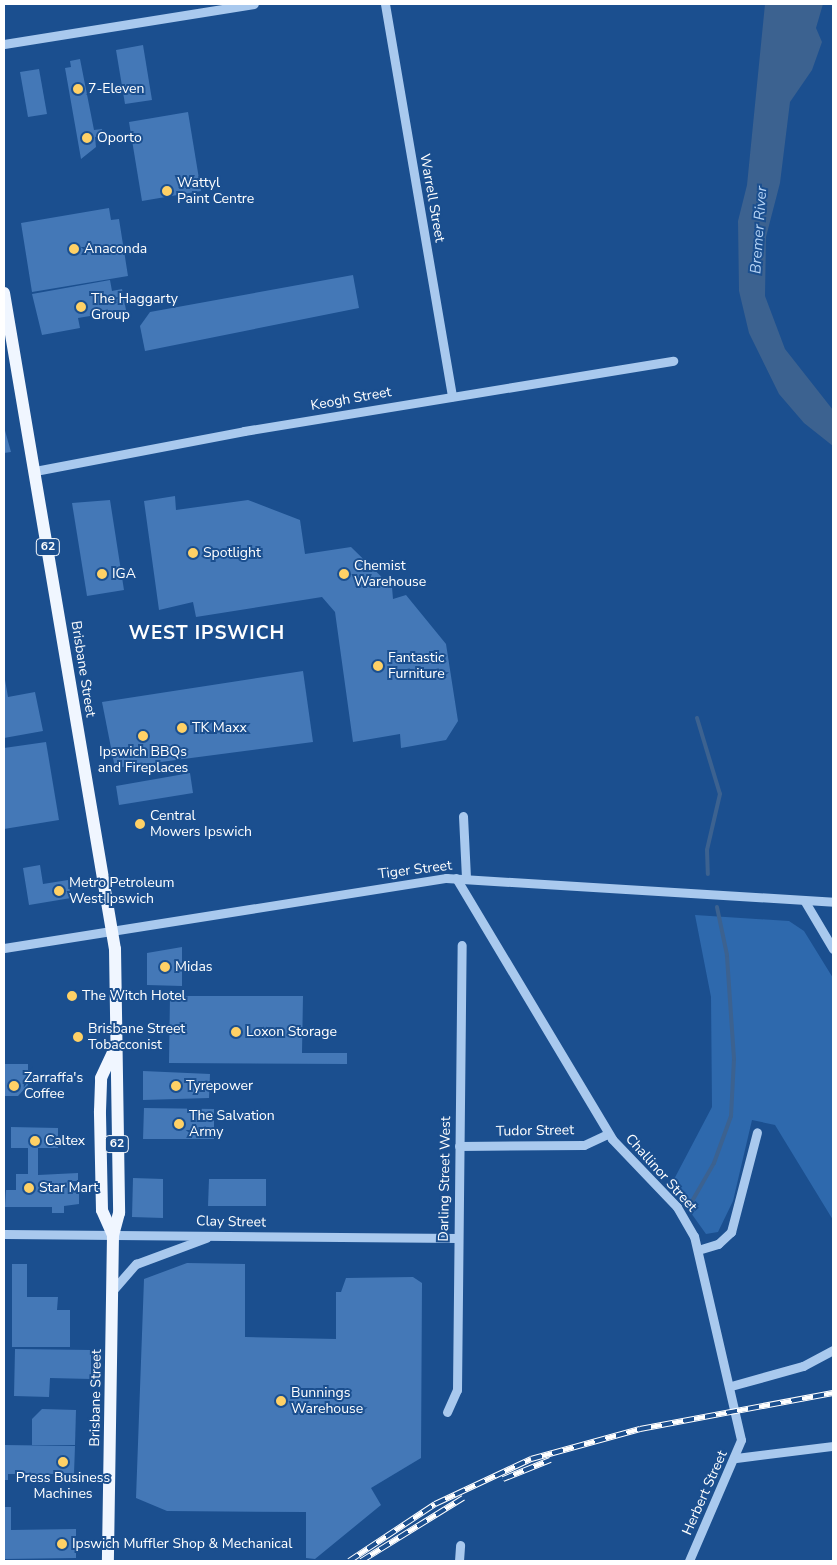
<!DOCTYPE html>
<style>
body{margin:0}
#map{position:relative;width:837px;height:1565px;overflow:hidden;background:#1b4f8f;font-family:"Nunito Sans",sans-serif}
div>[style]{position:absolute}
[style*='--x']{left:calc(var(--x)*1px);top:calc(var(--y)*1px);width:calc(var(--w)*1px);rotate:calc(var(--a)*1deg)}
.green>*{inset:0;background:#2e69ad}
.water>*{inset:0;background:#3c6290}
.stream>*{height:4px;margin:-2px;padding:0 2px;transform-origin:2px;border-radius:2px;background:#3c6290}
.building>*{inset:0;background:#4478b7}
.minor>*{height:9px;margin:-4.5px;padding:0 4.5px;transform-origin:4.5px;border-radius:4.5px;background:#a9c9ee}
.major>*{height:12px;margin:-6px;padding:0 6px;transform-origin:6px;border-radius:6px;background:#f0f6ff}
.rail>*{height:5.5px;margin-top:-2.75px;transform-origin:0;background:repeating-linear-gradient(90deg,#1b4f8f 0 11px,#fff 0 22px);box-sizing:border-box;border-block:1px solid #fff}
.dots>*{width:14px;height:14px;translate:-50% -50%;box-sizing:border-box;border:2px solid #1b4f8f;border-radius:50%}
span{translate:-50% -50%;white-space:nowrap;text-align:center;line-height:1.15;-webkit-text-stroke:4px #1b4f8f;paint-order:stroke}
.shield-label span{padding:1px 4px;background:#1b4f8f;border:1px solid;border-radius:4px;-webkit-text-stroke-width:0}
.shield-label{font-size:12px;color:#fff;font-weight:700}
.poi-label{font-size:14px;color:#fff}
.left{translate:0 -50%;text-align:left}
.street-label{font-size:14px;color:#fff}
.water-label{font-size:15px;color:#b5d3f5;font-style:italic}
.district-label{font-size:19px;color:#fff;font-weight:700;letter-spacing:1px}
.frame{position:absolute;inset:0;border:5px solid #fff;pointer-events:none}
</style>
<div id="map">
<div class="green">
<i style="clip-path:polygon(695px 915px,789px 921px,804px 931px,833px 978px,833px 1220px,775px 1125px,752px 1120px,733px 1201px,718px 1232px,706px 1234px,671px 1185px,712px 1107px,711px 997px)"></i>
</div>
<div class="water">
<i style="clip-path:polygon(765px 4px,823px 4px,816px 28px,822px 42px,812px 70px,790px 102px,780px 183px,766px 237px,765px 296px,785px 349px,833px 410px,833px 446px,804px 423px,779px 394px,749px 333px,739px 291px,738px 221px,747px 185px)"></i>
</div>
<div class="stream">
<i style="--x:697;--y:718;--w:79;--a:73.2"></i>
<i style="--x:720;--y:794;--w:57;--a:103.1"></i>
<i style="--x:707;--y:850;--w:24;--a:88"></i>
<i style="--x:691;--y:1203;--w:46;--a:-60.1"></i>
<i style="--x:714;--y:1163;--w:50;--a:-70.1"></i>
<i style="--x:731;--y:1116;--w:57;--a:-87"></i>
<i style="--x:734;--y:1059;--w:104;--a:-93.9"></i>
<i style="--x:727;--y:955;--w:49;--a:-101.8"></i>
</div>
<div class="building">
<i style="clip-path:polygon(143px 45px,152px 100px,125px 104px,116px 50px)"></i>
<i style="clip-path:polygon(80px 59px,94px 130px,102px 129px,103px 136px,95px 137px,96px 147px,81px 159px,65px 68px,71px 67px,70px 61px)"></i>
<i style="clip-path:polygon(39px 69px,47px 114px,28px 117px,20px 72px)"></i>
<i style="clip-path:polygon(188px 112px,201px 191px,142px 201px,129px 122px)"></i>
<i style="clip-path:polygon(109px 208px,111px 220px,119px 219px,128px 276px,32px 292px,21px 223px)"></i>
<i style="clip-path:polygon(353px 275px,359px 308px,145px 351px,140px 326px,150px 312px)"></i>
<i style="clip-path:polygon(110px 280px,112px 291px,122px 289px,126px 310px,78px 318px,80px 328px,42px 335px,32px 294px)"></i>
<i style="clip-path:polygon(4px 427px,11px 452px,4px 453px)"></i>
<i style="clip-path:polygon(175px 496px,176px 510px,248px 500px,300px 520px,305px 554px,351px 547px,392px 587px,393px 599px,406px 595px,446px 644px,458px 721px,446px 740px,401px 748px,400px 734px,353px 742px,335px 612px,322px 597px,196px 617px,193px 602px,159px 610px,144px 501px)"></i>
<i style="clip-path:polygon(110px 500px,124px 590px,87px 596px,72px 503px)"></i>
<i style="clip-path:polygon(303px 671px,313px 742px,115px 768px,102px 702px)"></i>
<i style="clip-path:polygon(4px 674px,8px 697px,35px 692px,43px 731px,4px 738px)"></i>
<i style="clip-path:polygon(46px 742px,59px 820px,4px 829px,4px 748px)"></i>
<i style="clip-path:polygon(190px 773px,193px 793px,119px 805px,116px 786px)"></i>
<i style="clip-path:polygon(40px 865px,43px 884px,68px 880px,71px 898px,29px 905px,23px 868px)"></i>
<i style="clip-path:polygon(182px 947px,182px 986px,147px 985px,147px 953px)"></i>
<i style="clip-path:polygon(170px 996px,303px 996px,302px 1053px,347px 1053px,347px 1064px,169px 1063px)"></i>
<i style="clip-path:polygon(4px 1064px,28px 1064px,28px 1085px,18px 1096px,4px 1096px)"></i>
<i style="clip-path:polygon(143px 1071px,210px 1074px,209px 1098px,143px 1100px)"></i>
<i style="clip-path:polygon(144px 1108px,214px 1109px,214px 1139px,143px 1139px)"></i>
<i style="clip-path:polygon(11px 1127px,58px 1128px,58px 1148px,38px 1148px,38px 1175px,78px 1173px,78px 1181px,70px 1181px,70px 1189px,79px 1189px,79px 1204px,64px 1206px,64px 1213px,52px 1213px,52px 1207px,5px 1207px,6px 1190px,16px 1190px,16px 1174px,28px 1174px,28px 1148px,11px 1148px)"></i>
<i style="clip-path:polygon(133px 1178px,163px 1179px,163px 1218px,132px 1217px)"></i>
<i style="clip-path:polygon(209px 1179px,266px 1179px,266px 1206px,208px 1206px)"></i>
<i style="clip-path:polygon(187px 1263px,245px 1264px,245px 1337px,336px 1339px,336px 1292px,341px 1292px,346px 1278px,413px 1277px,422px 1283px,421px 1458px,371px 1488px,381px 1505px,315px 1559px,306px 1558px,306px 1512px,167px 1511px,136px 1498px,144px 1279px)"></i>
<i style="clip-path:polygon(12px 1264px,27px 1264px,27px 1297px,58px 1297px,57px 1310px,70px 1310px,70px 1347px,12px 1347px)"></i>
<i style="clip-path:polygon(15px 1349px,91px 1350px,91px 1379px,50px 1378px,49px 1397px,14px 1396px)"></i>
<i style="clip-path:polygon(42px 1409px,76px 1410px,75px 1445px,32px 1445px,32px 1419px)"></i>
<i style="clip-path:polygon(4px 1445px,75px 1446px,74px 1474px,8px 1474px,8px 1480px,4px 1480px)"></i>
<i style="clip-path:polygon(4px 1507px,11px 1507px,11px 1530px,76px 1529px,76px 1558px,4px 1559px)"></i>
</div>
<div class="minor">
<i style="--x:385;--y:4;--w:398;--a:80.3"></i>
<i style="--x:4;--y:44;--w:253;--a:-9.1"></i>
<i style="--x:35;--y:471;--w:213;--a:-10.8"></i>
<i style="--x:244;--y:431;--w:435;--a:-9.3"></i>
<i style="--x:463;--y:816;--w:62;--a:87.2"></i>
<i style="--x:456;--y:878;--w:304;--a:59.1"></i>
<i style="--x:612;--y:1139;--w:94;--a:46.3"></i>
<i style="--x:677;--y:1207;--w:34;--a:60"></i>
<i style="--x:694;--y:1236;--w:209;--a:77"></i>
<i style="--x:741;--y:1440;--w:132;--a:113.3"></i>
<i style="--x:804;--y:900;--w:57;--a:59.4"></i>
<i style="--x:4;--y:948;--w:448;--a:-9"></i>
<i style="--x:446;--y:878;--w:388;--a:3.5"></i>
<i style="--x:459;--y:1146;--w:125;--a:-0.5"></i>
<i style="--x:584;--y:1145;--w:26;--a:-25"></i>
<i style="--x:4;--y:1234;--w:454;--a:0.5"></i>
<i style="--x:698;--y:1250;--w:21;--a:-17"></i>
<i style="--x:718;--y:1244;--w:18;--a:-43"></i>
<i style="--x:731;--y:1232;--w:103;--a:-75.4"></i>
<i style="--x:113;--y:1290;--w:35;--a:-49"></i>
<i style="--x:136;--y:1264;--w:75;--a:-20.4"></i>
<i style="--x:731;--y:1386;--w:75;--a:-15.5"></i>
<i style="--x:803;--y:1366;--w:34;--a:-28"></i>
<i style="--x:447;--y:1412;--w:24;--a:-66"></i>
<i style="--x:457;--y:1390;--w:445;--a:-89.4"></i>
<i style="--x:736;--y:1458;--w:98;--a:-7.1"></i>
<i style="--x:459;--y:1561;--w:16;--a:-86"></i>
</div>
<div class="major">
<i style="--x:4;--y:293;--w:665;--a:80.4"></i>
<i style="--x:115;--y:949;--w:264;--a:89.1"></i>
<i style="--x:119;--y:1213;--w:23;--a:105"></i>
<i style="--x:113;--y:1235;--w:326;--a:90.9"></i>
<i style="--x:113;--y:1235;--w:27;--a:-114"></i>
<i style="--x:102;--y:1210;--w:99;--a:-91.2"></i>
<i style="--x:100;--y:1111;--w:33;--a:-88"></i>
<i style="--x:101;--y:1078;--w:29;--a:-65"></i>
</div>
<div class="rail">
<i style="--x:503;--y:1479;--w:51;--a:-22"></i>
<i style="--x:349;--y:1561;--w:103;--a:-33.5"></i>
<i style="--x:435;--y:1504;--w:106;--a:-25.1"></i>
<i style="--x:531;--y:1459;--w:113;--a:-15.4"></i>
<i style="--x:640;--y:1429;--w:196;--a:-10.6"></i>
<i style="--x:361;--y:1561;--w:120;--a:-31.7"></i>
</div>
<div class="dots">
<i style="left:78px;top:89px;background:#ffd166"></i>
<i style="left:87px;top:138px;background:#ffd166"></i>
<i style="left:167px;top:191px;background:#ffd166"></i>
<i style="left:74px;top:249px;background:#ffd166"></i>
<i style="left:81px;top:307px;background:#ffd166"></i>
<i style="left:193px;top:553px;background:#ffd166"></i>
<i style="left:102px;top:574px;background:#ffd166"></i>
<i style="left:344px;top:574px;background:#ffd166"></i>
<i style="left:378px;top:666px;background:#ffd166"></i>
<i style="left:182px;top:728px;background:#ffd166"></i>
<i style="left:143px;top:736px;background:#ffd166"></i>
<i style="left:140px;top:824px;background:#ffd166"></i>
<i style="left:59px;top:891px;background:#ffd166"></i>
<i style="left:165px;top:967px;background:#ffd166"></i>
<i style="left:72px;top:996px;background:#ffd166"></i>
<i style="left:236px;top:1032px;background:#ffd166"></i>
<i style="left:78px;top:1037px;background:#ffd166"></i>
<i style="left:14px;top:1086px;background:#ffd166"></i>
<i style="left:176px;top:1086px;background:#ffd166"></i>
<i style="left:179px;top:1124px;background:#ffd166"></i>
<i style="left:35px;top:1141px;background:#ffd166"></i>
<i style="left:29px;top:1188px;background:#ffd166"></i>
<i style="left:281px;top:1401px;background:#ffd166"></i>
<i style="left:63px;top:1462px;background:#ffd166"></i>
<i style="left:62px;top:1544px;background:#ffd166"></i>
</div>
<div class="shield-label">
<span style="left:48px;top:547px">62</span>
<span style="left:117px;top:1144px">62</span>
</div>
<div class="poi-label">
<span class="left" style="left:88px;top:89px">7-Eleven</span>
<span class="left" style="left:97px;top:138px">Oporto</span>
<span class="left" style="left:177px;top:191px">Wattyl<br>Paint Centre</span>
<span class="left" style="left:84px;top:249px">Anaconda</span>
<span class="left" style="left:91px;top:307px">The Haggarty<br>Group</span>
<span class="left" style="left:203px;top:553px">Spotlight</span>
<span class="left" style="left:354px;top:574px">Chemist<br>Warehouse</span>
<span class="left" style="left:112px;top:574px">IGA</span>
<span class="left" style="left:388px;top:666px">Fantastic<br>Furniture</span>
<span class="left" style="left:192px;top:728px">TK Maxx</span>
<span style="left:143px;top:760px">Ipswich BBQs<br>and Fireplaces</span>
<span class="left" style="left:150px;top:824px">Central<br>Mowers Ipswich</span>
<span class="left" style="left:69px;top:891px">Metro Petroleum<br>West Ipswich</span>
<span class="left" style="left:175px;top:967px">Midas</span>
<span class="left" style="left:82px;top:996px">The Witch Hotel</span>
<span class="left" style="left:88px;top:1037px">Brisbane Street<br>Tobacconist</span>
<span class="left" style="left:246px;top:1032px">Loxon Storage</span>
<span class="left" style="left:24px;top:1086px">Zarraffa's<br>Coffee</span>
<span class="left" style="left:186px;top:1086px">Tyrepower</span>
<span class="left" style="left:189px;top:1124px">The Salvation<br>Army</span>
<span class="left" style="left:45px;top:1141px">Caltex</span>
<span class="left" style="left:39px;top:1188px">Star Mart</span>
<span class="left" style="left:291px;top:1401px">Bunnings<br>Warehouse</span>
<span style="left:63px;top:1486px">Press Business<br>Machines</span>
<span class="left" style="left:72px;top:1544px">Ipswich Muffler Shop &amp; Mechanical</span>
</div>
<div class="street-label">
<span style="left:432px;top:198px;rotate:80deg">Warrell Street</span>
<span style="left:351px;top:399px;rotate:-10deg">Keogh Street</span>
<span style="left:83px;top:669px;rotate:81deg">Brisbane Street</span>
<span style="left:415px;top:870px;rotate:-7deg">Tiger Street</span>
<span style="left:535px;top:1131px;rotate:-1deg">Tudor Street</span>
<span style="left:661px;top:1173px;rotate:48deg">Challinor Street</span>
<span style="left:445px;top:1179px;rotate:-89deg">Darling Street West</span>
<span style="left:231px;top:1222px;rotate:1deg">Clay Street</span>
<span style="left:96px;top:1398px;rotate:-89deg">Brisbane Street</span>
<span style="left:705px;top:1493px;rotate:-66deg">Herbert Street</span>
</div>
<div class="water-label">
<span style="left:759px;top:230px;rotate:-86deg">Bremer River</span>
</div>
<div class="district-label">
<span style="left:207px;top:634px">WEST IPSWICH</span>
</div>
<div class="frame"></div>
</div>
